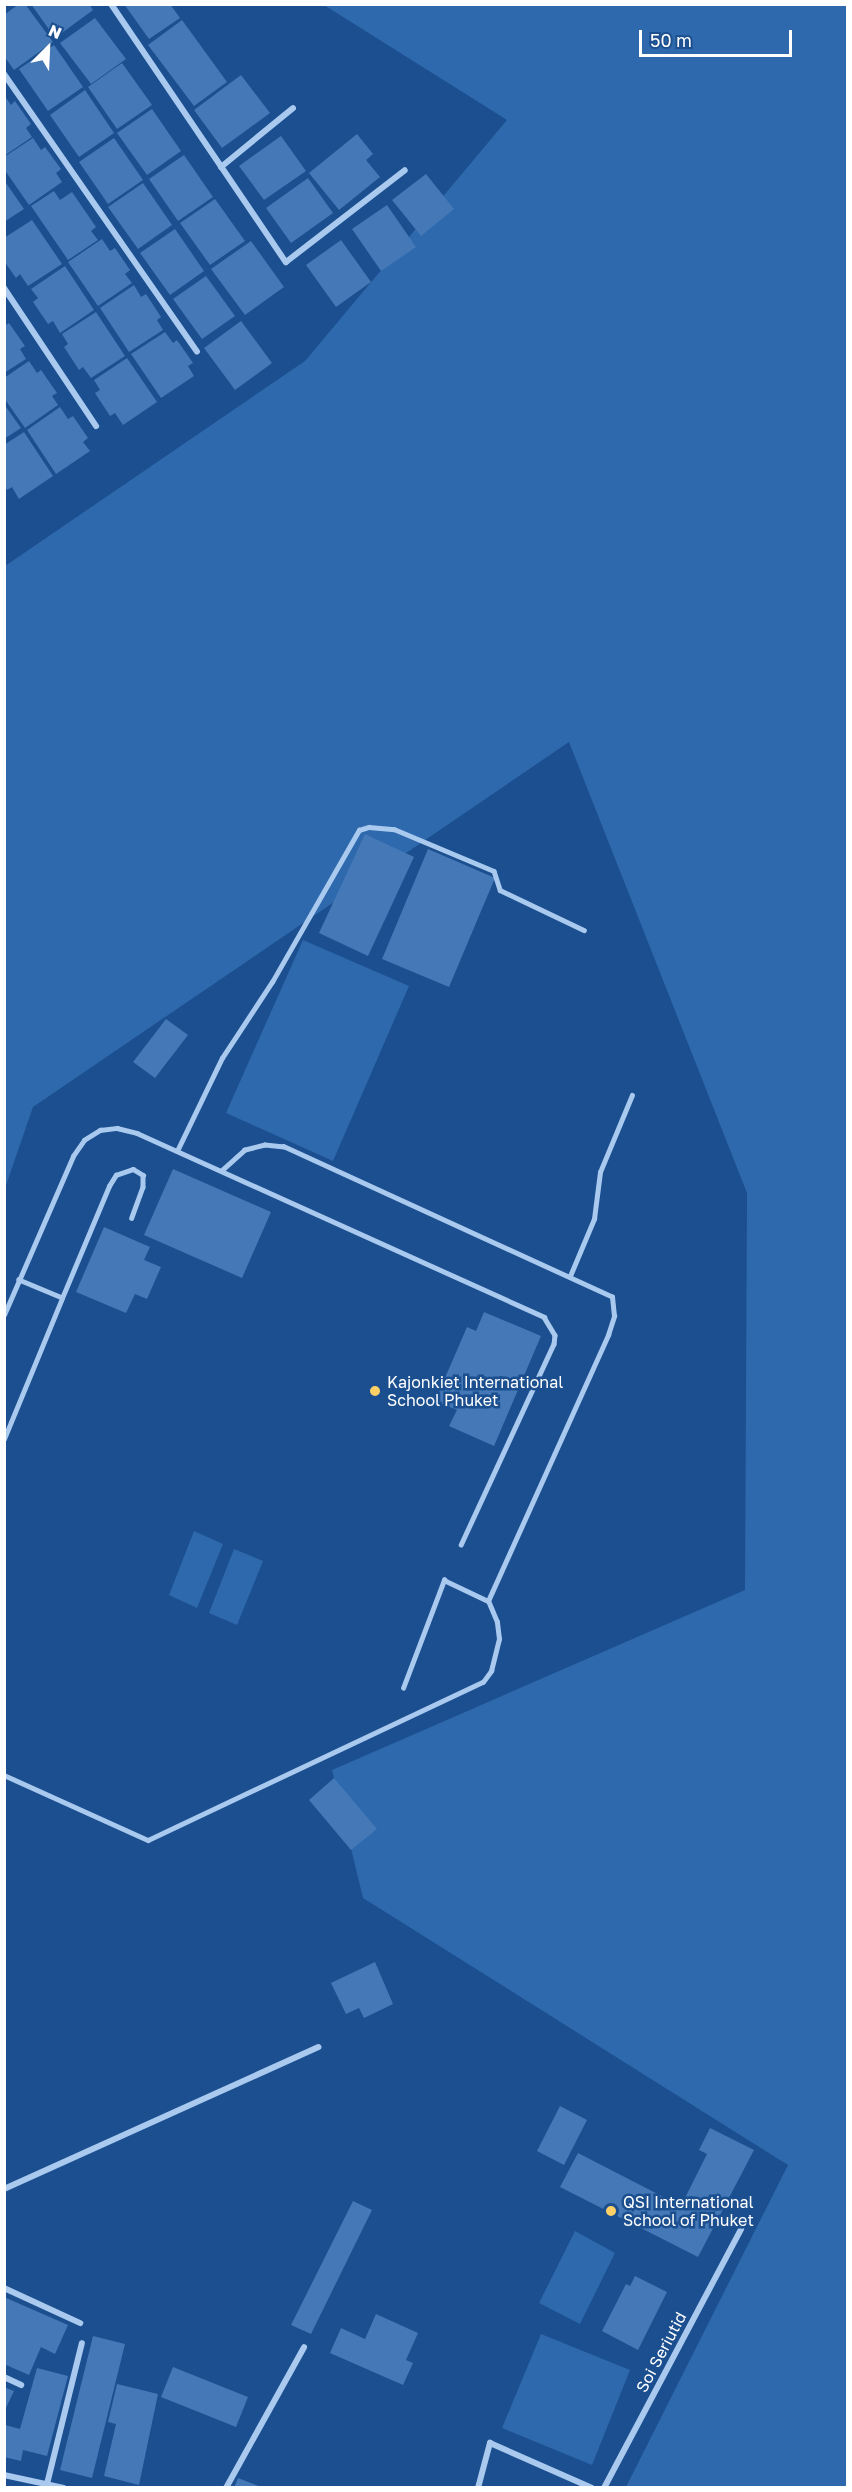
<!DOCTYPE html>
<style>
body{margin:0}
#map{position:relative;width:852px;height:2492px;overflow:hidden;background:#1b4f8f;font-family:"Golos Text",sans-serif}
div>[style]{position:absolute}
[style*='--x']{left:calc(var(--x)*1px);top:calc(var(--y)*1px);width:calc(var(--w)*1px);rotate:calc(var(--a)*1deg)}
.green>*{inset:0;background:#2e69ad}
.building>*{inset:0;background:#4478b7}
.lane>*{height:4.5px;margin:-2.25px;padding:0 2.25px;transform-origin:2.25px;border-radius:2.25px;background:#a9c9ee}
.street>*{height:6px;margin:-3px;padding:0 3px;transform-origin:3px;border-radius:3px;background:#a9c9ee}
.dots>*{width:16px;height:16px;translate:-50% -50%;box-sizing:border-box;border:3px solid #1b4f8f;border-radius:50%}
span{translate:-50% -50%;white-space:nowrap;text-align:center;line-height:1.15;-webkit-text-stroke:5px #1b4f8f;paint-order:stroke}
.poi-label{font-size:16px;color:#fff}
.left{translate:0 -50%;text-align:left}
.street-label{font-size:16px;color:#fff}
.frame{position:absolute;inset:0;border:6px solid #fff;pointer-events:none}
.north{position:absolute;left:18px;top:18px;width:60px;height:60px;-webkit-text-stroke:4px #1b4f8f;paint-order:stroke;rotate:24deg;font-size:16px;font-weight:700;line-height:24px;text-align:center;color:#fff}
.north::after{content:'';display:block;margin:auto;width:21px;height:27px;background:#fff;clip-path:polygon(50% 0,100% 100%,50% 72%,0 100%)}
.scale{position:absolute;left:639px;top:30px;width:153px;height:27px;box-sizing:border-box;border:3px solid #fff;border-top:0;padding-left:8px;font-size:18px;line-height:21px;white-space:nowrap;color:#fff;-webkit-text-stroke:4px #1b4f8f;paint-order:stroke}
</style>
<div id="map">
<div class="green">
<i style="clip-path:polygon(324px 5px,847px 5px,847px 2487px,626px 2487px,788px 2165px,363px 1898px,332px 1770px,745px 1590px,747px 1193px,569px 742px,33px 1107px,5px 1188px,5px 566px,305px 361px,507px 120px)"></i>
<i style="clip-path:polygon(303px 940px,409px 986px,333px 1161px,226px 1113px)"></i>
<i style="clip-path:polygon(194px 1531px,223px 1544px,197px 1608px,169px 1595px)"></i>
<i style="clip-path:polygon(234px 1549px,263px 1561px,237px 1625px,209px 1613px)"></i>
<i style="clip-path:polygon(575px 2231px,615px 2253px,580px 2324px,539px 2303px)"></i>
<i style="clip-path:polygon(541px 2334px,630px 2370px,592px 2465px,502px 2428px)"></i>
</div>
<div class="building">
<i style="clip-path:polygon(19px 4px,25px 4px,53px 42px,14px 70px,4px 56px,4px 15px)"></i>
<i style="clip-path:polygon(31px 4px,89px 4px,93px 10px,55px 38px)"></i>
<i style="clip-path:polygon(124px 4px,170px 4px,180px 18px,149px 39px)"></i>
<i style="clip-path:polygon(95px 18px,126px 59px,91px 84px,60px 43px)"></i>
<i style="clip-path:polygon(182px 20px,227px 82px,194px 106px,148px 45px)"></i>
<i style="clip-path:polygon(54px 45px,83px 87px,48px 111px,19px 69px)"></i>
<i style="clip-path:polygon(122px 63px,152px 105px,117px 129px,88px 87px)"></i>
<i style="clip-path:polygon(241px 75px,270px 113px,222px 148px,194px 110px)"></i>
<i style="clip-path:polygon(85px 90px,114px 133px,79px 157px,50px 115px)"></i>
<i style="clip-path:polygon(4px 95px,11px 105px,15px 101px,31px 124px,26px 128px,32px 137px,4px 156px)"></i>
<i style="clip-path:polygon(152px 109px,181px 151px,147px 175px,117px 133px)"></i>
<i style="clip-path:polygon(357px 134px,373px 154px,366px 160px,380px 177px,339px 210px,309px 173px)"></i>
<i style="clip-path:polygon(281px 136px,306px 171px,264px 200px,239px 166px)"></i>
<i style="clip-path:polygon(33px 138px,41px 150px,45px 147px,61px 169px,56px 173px,62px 182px,29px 205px,4px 169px,4px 157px)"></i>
<i style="clip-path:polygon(114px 138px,143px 180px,108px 204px,79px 162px)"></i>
<i style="clip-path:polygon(184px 155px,213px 197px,178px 221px,149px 179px)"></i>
<i style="clip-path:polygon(426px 174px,454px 209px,421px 236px,392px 200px)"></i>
<i style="clip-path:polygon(308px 178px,333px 213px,291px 243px,266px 208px)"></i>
<i style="clip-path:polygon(4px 180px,24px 209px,4px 222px)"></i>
<i style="clip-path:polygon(143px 183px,172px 225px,138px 249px,108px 207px)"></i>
<i style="clip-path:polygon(54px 191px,60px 200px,72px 192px,96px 227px,91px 231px,98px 240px,68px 260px,31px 206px)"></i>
<i style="clip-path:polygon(215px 199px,245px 241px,210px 265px,180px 223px)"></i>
<i style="clip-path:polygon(387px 205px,416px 247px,381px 271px,352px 229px)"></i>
<i style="clip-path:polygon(32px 220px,62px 264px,28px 286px,20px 274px,16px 278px,4px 261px,4px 238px)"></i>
<i style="clip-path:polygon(175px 229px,204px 271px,170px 295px,140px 253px)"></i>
<i style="clip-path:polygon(102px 239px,110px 251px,115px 248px,130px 270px,125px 274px,132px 283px,98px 306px,68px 262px)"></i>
<i style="clip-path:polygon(341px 240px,371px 282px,336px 307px,306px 265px)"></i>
<i style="clip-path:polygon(251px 241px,284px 287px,245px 315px,211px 269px)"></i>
<i style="clip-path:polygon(65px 266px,94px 310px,60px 333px,53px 321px,48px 324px,33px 302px,38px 298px,31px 289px)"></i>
<i style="clip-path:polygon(206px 276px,235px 316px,202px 339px,173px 299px)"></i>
<i style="clip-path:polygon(134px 285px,141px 297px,146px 294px,161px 317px,157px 320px,163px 330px,129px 352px,100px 308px)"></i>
<i style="clip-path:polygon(96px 312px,125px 356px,91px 378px,83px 367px,79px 370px,64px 347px,68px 344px,62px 334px)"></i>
<i style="clip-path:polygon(241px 321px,272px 363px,235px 390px,204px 348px)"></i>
<i style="clip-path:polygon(9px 323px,25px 346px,20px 349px,26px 359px,4px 373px,4px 326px)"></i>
<i style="clip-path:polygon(165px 332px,173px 343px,177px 340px,193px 363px,188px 366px,194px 376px,161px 398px,131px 354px)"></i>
<i style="clip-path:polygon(127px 358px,157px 402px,123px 425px,115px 413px,110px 416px,95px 393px,100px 390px,94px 380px)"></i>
<i style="clip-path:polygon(29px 361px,37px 373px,41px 370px,57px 393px,52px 396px,58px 405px,25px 428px,4px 398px,4px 378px)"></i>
<i style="clip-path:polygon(4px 404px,21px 428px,4px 439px)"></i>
<i style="clip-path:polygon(60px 407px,68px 419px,73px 416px,88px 438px,83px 442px,90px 451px,56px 474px,27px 430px)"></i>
<i style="clip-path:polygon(24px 432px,53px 476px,19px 499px,12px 487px,7px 490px,4px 486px,4px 445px)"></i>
<i style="clip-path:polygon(365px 834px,414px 857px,368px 956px,319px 933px)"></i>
<i style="clip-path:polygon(428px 849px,495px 878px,449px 987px,382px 959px)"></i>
<i style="clip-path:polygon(166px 1019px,188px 1035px,155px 1078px,133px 1062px)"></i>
<i style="clip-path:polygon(173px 1169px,271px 1212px,242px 1278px,144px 1235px)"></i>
<i style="clip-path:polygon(104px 1227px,150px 1247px,144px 1260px,161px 1267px,147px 1299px,135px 1294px,126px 1313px,76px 1292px)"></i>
<i style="clip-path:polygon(484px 1312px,541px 1336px,494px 1446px,449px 1426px,457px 1410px,435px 1401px,467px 1327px,476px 1331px)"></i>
<i style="clip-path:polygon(334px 1778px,377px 1829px,351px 1850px,309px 1800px)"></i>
<i style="clip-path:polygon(375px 1962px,393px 2004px,364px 2018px,359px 2008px,346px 2014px,331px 1983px)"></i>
<i style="clip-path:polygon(560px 2106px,587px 2120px,564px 2165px,537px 2151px)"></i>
<i style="clip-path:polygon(710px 2128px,754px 2150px,698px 2257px,560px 2187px,578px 2153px,681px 2206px,707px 2154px,699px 2150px)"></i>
<i style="clip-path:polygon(353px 2201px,372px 2210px,311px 2334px,291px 2325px)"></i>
<i style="clip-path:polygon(635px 2276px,667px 2292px,638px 2350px,602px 2331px,626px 2284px,630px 2286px)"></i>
<i style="clip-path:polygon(4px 2297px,68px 2325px,55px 2354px,41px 2347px,29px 2375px,4px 2364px)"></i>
<i style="clip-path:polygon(376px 2314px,418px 2333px,406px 2360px,413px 2363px,403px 2385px,330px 2353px,341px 2328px,365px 2339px)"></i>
<i style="clip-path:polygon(93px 2336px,125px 2344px,92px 2478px,60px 2470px)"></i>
<i style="clip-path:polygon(173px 2367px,248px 2397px,236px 2427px,161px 2397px)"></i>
<i style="clip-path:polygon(37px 2368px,68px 2376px,47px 2456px,23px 2450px,21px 2461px,4px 2457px,5px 2425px,20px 2429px)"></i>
<i style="clip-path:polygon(117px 2384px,158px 2394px,139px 2485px,104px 2476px,116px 2424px,108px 2422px)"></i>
<i style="clip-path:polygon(4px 2387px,14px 2391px,4px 2412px)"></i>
<i style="clip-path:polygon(238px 2478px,261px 2487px,261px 2488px,234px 2488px)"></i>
</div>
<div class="lane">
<i style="--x:177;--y:1151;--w:103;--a:-64.2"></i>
<i style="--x:222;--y:1058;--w:91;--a:-56.7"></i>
<i style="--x:272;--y:982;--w:175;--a:-60.2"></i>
<i style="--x:359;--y:830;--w:10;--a:-17"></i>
<i style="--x:369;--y:827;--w:25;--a:5"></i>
<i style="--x:394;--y:829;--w:108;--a:22.8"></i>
<i style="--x:494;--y:871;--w:20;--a:72"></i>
<i style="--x:500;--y:890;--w:93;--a:25.5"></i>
<i style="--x:570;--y:1276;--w:62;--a:-67.2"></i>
<i style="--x:594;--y:1219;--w:47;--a:-82.7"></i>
<i style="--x:600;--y:1172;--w:83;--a:-67.4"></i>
<i style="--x:62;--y:1298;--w:121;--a:-67.2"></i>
<i style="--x:109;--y:1186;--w:13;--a:-58"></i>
<i style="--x:116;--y:1175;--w:18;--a:-19"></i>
<i style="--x:133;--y:1169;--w:12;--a:31"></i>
<i style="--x:143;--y:1175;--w:12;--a:90"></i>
<i style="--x:143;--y:1187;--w:33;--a:110"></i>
<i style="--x:4;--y:1315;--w:173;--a:-66.5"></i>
<i style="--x:73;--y:1156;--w:19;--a:-55"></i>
<i style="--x:84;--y:1140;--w:19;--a:-32"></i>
<i style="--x:100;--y:1130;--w:17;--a:-7"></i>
<i style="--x:117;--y:1128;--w:21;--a:14"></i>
<i style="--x:137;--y:1133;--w:447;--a:24.3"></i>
<i style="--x:544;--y:1317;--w:21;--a:59"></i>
<i style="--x:555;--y:1335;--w:9;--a:96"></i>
<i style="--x:554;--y:1344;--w:221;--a:114.8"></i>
<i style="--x:4;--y:1439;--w:152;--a:-67.6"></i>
<i style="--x:62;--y:1298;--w:47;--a:-157.3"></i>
<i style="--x:403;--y:1688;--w:116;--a:-69.2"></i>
<i style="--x:444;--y:1580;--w:49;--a:25.5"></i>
<i style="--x:4;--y:1775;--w:158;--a:24.3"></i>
<i style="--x:148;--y:1840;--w:370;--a:-25.3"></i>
<i style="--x:483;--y:1682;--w:14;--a:-54"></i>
<i style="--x:491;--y:1671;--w:33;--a:-76"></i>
<i style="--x:499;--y:1639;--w:17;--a:-97"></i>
<i style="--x:497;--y:1622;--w:23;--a:-113"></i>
<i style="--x:488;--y:1601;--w:292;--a:-65.7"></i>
<i style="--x:608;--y:1335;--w:20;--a:-72"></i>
<i style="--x:614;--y:1316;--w:19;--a:-96"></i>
<i style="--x:612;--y:1297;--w:361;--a:-155.4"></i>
<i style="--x:284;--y:1147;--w:19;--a:-174"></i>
<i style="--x:265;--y:1145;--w:21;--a:166"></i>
<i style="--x:245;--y:1150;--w:31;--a:138"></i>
</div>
<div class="street">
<i style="--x:111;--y:4;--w:312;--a:55.9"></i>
<i style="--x:286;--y:262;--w:150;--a:-37.7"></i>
<i style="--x:4;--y:74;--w:338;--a:55.2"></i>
<i style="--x:221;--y:167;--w:93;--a:-39.3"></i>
<i style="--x:4;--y:288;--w:166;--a:56.3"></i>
<i style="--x:4;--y:2189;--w:345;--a:-24.3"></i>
<i style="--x:4;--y:2288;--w:84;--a:24.7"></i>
<i style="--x:4;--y:2377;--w:19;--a:25"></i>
<i style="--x:4;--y:2475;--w:61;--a:12.2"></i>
<i style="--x:47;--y:2484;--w:145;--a:-76.1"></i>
<i style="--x:226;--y:2488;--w:161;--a:-61"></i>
<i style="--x:478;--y:2488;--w:47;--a:-75.1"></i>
<i style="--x:490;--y:2443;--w:111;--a:23.8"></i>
<i style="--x:604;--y:2488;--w:293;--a:-62.1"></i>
</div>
<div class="dots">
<i style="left:375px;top:1391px;background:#ffd166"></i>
<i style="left:611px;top:2211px;background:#ffd166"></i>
</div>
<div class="poi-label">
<span class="left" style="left:387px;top:1391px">Kajonkiet International<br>School Phuket</span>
<span class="left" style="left:623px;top:2211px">QSI International<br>School of Phuket</span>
</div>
<div class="street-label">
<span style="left:661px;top:2352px;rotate:-62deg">Soi Seriutid</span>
</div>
<div class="frame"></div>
<div class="north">N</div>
<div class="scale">50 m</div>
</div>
